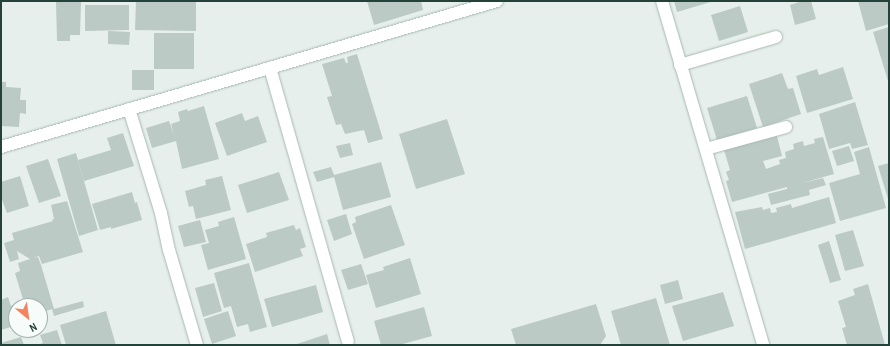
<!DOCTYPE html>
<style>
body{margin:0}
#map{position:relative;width:890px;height:346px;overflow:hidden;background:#e6efeb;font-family:"Archivo Narrow",sans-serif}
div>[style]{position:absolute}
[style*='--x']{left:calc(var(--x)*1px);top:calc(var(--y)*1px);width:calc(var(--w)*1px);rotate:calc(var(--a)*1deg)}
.building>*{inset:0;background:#bbcac4}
.roads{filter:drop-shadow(0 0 1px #a8b8b2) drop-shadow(0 0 1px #a8b8b2)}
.street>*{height:12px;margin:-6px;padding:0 6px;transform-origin:6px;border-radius:6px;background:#fff}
span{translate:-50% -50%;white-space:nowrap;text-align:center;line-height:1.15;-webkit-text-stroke:3.5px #f7fbf9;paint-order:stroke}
.frame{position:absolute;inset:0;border:2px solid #24423a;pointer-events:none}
.north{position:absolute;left:8px;top:298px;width:40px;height:40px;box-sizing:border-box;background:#f7fbf9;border:1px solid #a3b1ad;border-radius:50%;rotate:151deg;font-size:11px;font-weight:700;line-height:16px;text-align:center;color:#24423a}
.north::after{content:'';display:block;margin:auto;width:14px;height:18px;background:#f4845f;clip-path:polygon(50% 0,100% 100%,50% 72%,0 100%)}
</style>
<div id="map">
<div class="building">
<i style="clip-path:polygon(136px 1px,196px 1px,196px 31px,135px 30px)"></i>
<i style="clip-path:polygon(367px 1px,421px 1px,423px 10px,374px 25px)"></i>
<i style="clip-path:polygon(674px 1px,714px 1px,677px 12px)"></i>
<i style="clip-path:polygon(802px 1px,811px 1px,816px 19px,795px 25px,790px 5px)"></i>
<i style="clip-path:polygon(858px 1px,889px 1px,889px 24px,866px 31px)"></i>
<i style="clip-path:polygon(56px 2px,81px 2px,80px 35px,70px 35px,70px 41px,57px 41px)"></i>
<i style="clip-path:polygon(85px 5px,129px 5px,129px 30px,85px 31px)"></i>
<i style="clip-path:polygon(740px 6px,748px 32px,719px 41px,711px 15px)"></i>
<i style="clip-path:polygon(889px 27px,889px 84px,873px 32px)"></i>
<i style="clip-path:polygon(108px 31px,130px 32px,129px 45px,108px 44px)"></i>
<i style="clip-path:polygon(154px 33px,194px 33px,194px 69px,154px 69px)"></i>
<i style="clip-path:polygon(357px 54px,383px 139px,368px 143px,364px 130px,345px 134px,341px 124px,336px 125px,327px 97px,332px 96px,322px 64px,344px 58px,346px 63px,348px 63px,347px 57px)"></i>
<i style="clip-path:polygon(843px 67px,853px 99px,807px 113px,796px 76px,817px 69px,819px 75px)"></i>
<i style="clip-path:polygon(132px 70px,154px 70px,154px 90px,132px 90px)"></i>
<i style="clip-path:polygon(782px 73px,788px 89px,793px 88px,801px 114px,763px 127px,749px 84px)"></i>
<i style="clip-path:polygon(1px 82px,6px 82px,6px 87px,21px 88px,20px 100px,26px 100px,26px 114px,20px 113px,19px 127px,1px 126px)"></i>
<i style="clip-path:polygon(747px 96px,757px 128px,717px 140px,707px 108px)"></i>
<i style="clip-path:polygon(855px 102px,868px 145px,852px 149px,850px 143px,829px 149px,819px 114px)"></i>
<i style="clip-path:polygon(204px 106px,219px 159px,182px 169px,176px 141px,152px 148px,146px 128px,169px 121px,174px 135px,171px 124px,180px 121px,178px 112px,187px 109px,188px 111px)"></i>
<i style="clip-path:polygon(242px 113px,245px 121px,258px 116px,267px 142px,227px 156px,215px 123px)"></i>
<i style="clip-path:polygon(447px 119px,465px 174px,416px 189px,399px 134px)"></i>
<i style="clip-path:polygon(123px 133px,134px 166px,84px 181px,78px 160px,111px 150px,107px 138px)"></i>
<i style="clip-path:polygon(777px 136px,782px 156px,763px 161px,766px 169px,780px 164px,779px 160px,786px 158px,785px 152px,794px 149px,793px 144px,803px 141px,804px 146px,815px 143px,814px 139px,823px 137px,834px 174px,799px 184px,823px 178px,826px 185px,809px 190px,810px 195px,790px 200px,771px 205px,768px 194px,787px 189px,787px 187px,732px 202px,726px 181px,729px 180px,726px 172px,730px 170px,724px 150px)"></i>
<i style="clip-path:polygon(350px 143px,353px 155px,340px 158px,336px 146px)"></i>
<i style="clip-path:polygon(849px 146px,854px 161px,837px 166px,832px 151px)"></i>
<i style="clip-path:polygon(869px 147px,886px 208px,840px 221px,829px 183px,860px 174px,854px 152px)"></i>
<i style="clip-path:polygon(76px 153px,98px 230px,79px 236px,57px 159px)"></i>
<i style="clip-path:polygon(48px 159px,61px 196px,39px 203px,26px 166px)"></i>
<i style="clip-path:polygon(381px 162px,391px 197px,343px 210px,334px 177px,317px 182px,313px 172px,331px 167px,334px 175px)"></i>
<i style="clip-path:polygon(889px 163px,889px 202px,878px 166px)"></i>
<i style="clip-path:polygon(279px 172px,289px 200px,247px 213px,238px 185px)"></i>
<i style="clip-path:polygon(20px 176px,29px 206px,7px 213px,1px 197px,1px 182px)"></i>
<i style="clip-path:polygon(222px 176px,231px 210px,196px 219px,193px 206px,189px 207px,185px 191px,206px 185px,205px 180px)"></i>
<i style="clip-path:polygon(132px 192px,135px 203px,137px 202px,142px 220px,111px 229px,111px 227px,100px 230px,92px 204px)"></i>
<i style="clip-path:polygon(829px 197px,836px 223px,745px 249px,735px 212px,762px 207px,763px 210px,770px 208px,771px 213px,777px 212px,776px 208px,791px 204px,792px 208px)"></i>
<i style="clip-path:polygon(67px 201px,83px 252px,42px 264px,39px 256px,33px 258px,38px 257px,41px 265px,54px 309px,83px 301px,84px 307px,54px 316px,52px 309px,40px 313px,40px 306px,25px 306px,15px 273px,20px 271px,18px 263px,30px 259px,17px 251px,19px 259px,10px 262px,4px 243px,14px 240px,12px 233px,53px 221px,52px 219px,54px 219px,51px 205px)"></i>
<i style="clip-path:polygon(391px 205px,405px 245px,364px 259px,352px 224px,356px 222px,355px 217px)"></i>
<i style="clip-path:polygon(346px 214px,352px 234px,334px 241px,327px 220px)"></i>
<i style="clip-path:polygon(234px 217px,246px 259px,208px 270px,201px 245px,209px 243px,205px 230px,219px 226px,218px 222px)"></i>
<i style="clip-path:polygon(200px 220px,206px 242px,184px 247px,178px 226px)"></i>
<i style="clip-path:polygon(294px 225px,296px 230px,300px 228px,306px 247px,300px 249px,303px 256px,255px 272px,246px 244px,267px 237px,266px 233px)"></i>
<i style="clip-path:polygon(853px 230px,864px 266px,845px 271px,835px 235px)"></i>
<i style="clip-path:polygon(829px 241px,841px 280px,830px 283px,818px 245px)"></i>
<i style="clip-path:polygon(410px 258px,421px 294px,376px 308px,366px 275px,384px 270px,383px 267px)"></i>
<i style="clip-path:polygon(249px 263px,267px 327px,250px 332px,248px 324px,237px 327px,231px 306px,224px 308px,214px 273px)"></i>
<i style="clip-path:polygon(361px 264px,368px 284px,348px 290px,341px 270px)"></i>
<i style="clip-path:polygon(678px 280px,683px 299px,665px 304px,660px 285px)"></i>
<i style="clip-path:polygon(214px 283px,222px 311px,203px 317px,195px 288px)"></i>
<i style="clip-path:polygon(868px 284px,885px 345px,847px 345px,842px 328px,846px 327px,838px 301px,855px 295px,853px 289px)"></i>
<i style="clip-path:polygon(316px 285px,323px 312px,272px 327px,264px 299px)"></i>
<i style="clip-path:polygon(723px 292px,734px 326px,683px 341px,672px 306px)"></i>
<i style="clip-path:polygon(8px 297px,11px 306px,21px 303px,22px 306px,16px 306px,16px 331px,14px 326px,1px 330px,1px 300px)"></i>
<i style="clip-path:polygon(656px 298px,670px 345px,621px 345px,611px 311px)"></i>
<i style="clip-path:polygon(596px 304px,606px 336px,600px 345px,516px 345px,511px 329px)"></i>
<i style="clip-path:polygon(424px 307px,432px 336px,399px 345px,381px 345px,374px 321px)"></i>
<i style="clip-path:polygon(106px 311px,116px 345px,66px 345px,60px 325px)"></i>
<i style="clip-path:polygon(228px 311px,236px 336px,212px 344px,204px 319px)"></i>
<i style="clip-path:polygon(57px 330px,62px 345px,37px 345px,43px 343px,40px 335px)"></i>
<i style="clip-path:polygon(327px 334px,330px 345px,294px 345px)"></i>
<i style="clip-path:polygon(21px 337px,24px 345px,1px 345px,1px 343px)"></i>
</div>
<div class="roads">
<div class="street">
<i style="--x:662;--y:1;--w:359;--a:73.6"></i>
<i style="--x:680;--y:65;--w:100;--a:-16.3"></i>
<i style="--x:270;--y:68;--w:284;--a:74.1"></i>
<i style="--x:129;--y:109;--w:109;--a:72.9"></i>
<i style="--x:161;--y:213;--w:38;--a:78"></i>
<i style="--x:169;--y:250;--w:99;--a:73.6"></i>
<i style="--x:1;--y:147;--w:517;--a:-16.4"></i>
<i style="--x:706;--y:149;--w:83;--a:-15.4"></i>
</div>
</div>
<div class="frame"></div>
<div class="north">N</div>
</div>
